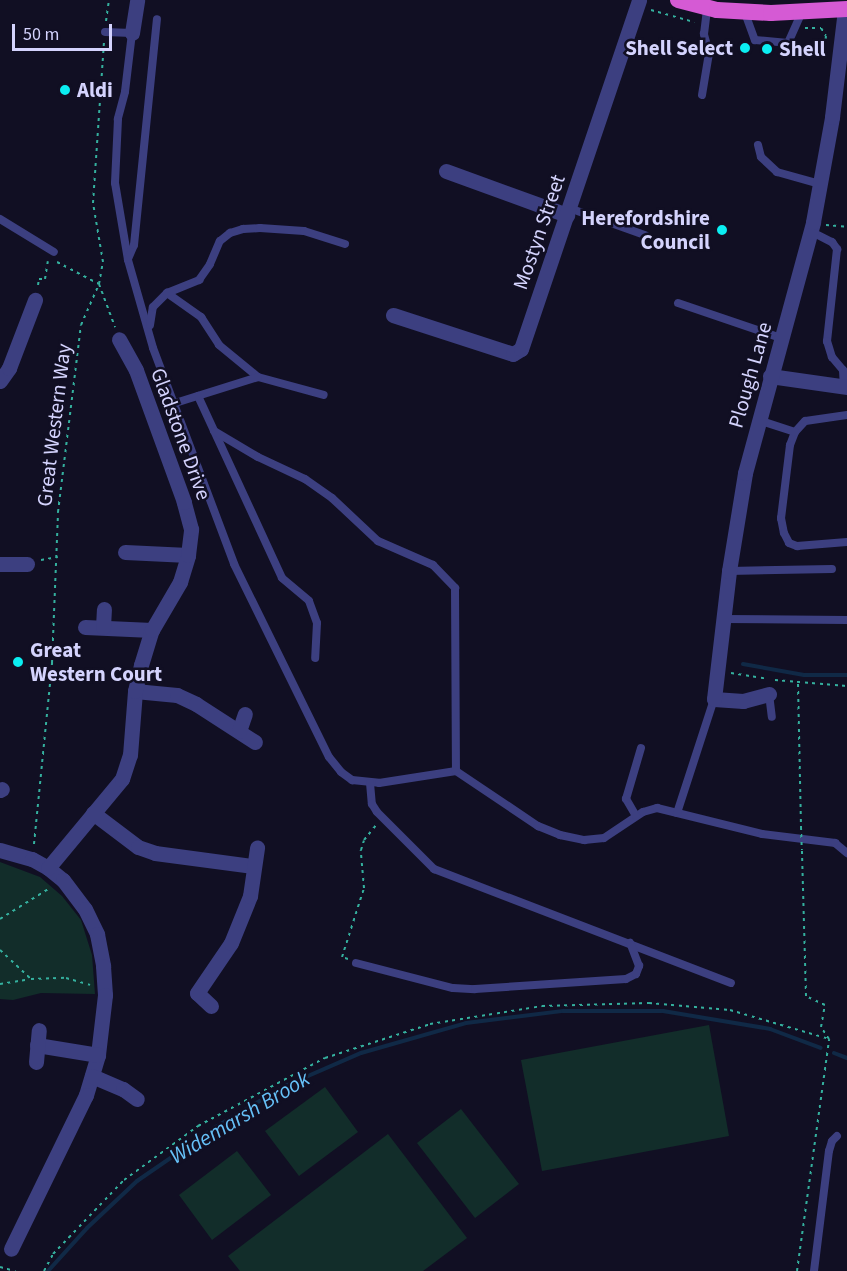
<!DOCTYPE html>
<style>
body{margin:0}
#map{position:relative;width:847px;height:1271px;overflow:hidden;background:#110f23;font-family:"Source Sans 3",sans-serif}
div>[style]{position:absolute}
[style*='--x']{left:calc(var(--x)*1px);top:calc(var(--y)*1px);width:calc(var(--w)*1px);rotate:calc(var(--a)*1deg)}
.green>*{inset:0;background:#122d2a}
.stream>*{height:4px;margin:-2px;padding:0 2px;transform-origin:2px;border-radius:2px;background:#102946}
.path>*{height:2px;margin-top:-1px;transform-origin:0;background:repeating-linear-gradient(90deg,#34b09e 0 3px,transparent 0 7.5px)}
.service>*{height:8px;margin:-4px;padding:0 4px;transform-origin:4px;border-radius:4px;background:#3c3f80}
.minor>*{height:15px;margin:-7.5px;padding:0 7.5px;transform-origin:7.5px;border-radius:7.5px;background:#3c3f80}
.trunk>*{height:16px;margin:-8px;padding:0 8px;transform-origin:8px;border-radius:8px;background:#d55ad4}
.path-bridge>*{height:2px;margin-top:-1px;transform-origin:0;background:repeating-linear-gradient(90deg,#34b09e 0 3px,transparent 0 7.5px)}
.dots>*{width:16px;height:16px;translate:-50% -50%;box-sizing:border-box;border:3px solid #110f23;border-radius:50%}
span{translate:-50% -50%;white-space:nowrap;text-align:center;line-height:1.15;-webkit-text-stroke:5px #110f23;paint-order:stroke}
.poi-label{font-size:21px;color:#d4d3fd;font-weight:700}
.right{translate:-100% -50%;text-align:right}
.left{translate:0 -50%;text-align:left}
.street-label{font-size:21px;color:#d4d3fd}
.water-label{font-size:22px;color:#66c1f8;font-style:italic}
.scale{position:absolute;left:12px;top:24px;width:100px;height:27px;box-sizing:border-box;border:3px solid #d4d3fd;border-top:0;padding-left:8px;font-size:18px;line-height:21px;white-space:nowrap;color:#d4d3fd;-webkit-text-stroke:4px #110f23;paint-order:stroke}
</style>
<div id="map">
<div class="green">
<i style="clip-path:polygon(0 862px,40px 877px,62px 896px,81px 920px,92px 955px,95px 994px,41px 993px,13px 1000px,0 999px)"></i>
<i style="clip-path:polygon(709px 1025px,729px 1136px,542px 1171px,521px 1060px)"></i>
<i style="clip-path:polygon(325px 1087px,358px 1132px,299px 1176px,265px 1131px)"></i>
<i style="clip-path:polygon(461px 1109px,519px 1184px,475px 1218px,417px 1143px)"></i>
<i style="clip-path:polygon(388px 1134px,467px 1238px,423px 1271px,240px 1271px,228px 1256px)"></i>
<i style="clip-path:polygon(237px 1151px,271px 1195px,212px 1240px,179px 1195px)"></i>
</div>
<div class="stream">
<i style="--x:743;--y:664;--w:62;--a:10.2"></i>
<i style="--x:804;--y:675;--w:43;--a:0"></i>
<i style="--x:834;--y:1053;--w:14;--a:21"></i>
<i style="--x:48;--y:1271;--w:58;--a:-47.8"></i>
<i style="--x:87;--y:1228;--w:69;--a:-43.2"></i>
<i style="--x:137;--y:1181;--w:93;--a:-34.5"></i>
<i style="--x:214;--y:1128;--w:82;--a:-30.6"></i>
<i style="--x:285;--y:1086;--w:83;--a:-23.5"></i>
<i style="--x:361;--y:1053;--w:109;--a:-15.9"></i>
<i style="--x:466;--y:1023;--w:98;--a:-7.1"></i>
<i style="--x:563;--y:1011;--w:100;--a:0"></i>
<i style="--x:663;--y:1011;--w:109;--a:9.5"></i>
<i style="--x:770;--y:1029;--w:54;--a:20.4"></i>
</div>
<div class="path">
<i style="--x:651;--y:10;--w:45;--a:15.6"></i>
<i style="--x:106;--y:21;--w:21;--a:-82"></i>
<i style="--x:805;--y:28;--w:16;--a:0"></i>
<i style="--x:821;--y:28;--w:9;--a:58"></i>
<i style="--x:826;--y:36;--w:7;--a:98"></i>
<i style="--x:826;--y:225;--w:21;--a:5"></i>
<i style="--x:57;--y:262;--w:47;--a:27.6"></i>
<i style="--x:99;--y:284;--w:46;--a:69.6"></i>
<i style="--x:38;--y:285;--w:6;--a:-81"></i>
<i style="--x:39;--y:279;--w:6;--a:0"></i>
<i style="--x:45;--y:279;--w:18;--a:-81"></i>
<i style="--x:41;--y:560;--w:17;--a:-10"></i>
<i style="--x:731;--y:673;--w:36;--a:9"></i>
<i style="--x:775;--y:680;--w:72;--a:4.8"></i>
<i style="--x:798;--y:684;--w:143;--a:88.8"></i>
<i style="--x:34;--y:844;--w:182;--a:-84.3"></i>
<i style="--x:52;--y:663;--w:151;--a:-87.7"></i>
<i style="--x:58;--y:512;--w:188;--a:-83"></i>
<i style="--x:81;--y:325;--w:45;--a:-66.3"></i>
<i style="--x:99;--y:284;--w:22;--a:-80"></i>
<i style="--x:103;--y:262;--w:60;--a:-99.6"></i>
<i style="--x:93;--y:203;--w:162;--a:-86.1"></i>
<i style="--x:0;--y:919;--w:59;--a:-31.8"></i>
<i style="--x:0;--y:950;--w:42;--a:43.1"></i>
<i style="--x:31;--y:979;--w:35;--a:-2"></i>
<i style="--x:66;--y:978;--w:25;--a:16"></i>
<i style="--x:348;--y:959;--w:6;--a:-162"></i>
<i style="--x:342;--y:957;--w:72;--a:-72.3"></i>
<i style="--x:364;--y:888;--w:38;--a:-95"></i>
<i style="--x:361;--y:850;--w:10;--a:-73"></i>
<i style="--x:364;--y:840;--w:21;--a:-51"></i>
<i style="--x:0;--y:984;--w:30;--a:-9"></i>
<i style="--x:0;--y:1267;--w:16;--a:15"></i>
<i style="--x:44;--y:1271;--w:19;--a:-62"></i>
<i style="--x:53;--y:1254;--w:103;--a:-46.2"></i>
<i style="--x:124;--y:1180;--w:92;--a:-36.1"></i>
<i style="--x:198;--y:1126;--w:144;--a:-28.2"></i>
<i style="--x:325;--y:1058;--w:110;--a:-17.9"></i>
<i style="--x:430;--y:1024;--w:113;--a:-9.1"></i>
<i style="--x:542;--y:1006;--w:107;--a:-1.6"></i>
<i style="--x:649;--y:1003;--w:81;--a:4.9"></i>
<i style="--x:730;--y:1010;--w:103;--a:16.3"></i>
<i style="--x:797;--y:1271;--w:234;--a:-82.1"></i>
<i style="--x:829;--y:1039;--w:14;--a:-124"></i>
<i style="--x:821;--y:1027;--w:22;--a:-80"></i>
<i style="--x:825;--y:1005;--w:21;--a:-155"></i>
<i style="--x:806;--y:996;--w:146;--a:-91.6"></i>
</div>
<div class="service">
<i style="--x:745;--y:13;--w:29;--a:70"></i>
<i style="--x:755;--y:40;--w:33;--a:5"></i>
<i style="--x:788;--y:43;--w:32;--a:-66"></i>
<i style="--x:105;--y:32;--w:27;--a:2"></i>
<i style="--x:132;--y:33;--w:59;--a:96.8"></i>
<i style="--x:125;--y:92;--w:28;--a:105"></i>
<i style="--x:118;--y:119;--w:64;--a:92.7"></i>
<i style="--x:115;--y:183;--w:78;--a:80.4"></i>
<i style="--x:128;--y:260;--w:91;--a:74.1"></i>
<i style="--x:153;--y:348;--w:231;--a:69.4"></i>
<i style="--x:234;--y:564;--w:215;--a:63.8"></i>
<i style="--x:329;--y:757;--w:19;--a:51"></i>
<i style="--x:341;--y:772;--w:14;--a:36"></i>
<i style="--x:352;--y:780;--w:27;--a:6"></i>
<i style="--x:379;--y:783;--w:78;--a:-8.9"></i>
<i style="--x:456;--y:771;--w:99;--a:33.9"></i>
<i style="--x:538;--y:826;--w:24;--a:22"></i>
<i style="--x:560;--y:835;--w:25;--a:12"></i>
<i style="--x:584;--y:840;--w:20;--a:-6"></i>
<i style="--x:604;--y:838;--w:47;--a:-33.7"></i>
<i style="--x:643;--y:812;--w:15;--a:-16"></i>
<i style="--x:657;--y:808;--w:108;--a:13.9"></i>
<i style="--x:762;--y:834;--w:74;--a:7"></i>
<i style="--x:835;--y:843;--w:16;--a:40"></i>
<i style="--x:702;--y:95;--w:43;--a:-80.5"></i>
<i style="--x:709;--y:53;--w:20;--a:-105"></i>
<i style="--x:704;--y:34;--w:26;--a:-83"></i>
<i style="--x:758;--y:145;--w:12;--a:76"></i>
<i style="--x:761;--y:157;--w:22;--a:43"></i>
<i style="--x:777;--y:172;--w:45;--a:15.6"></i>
<i style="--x:569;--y:208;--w:81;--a:19.6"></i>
<i style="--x:0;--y:219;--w:63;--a:31.4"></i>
<i style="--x:810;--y:231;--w:25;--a:27"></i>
<i style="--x:832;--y:242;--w:9;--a:54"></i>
<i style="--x:837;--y:249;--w:93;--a:96.2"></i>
<i style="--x:827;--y:341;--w:17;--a:73"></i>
<i style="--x:832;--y:357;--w:17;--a:50"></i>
<i style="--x:843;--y:370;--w:17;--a:87"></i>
<i style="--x:128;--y:259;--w:15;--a:-67"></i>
<i style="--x:134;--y:245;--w:227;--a:-84.2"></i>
<i style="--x:167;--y:293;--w:42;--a:35.2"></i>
<i style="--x:201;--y:317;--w:33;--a:57"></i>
<i style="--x:219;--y:345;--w:50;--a:39.4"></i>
<i style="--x:258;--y:377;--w:68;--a:15.3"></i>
<i style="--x:678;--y:303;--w:109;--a:18.8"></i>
<i style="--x:150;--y:325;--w:18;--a:-81"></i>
<i style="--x:153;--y:307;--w:20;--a:-45"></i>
<i style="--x:167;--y:293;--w:35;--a:-22"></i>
<i style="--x:199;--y:280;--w:19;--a:-55"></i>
<i style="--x:210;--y:264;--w:25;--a:-67"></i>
<i style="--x:220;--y:241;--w:13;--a:-39"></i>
<i style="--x:230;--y:233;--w:14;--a:-17"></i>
<i style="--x:243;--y:229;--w:17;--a:-3"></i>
<i style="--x:260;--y:228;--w:44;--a:3.9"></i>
<i style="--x:304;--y:231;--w:43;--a:17.6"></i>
<i style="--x:198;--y:396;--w:200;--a:65.2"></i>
<i style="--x:282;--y:578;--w:35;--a:40"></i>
<i style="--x:309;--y:601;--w:23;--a:70"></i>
<i style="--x:317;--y:623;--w:35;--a:93"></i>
<i style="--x:172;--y:404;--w:90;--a:-17.4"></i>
<i style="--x:847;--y:415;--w:42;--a:171.9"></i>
<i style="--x:805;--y:421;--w:15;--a:132"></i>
<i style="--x:795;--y:432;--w:14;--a:111"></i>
<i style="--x:790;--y:445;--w:74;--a:97"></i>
<i style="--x:781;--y:518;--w:15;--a:79"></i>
<i style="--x:784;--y:533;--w:11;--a:63"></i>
<i style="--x:789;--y:543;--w:9;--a:21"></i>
<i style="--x:797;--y:546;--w:50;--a:-4.6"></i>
<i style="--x:758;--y:420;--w:39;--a:18"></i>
<i style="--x:214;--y:431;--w:51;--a:30.6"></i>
<i style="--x:258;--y:457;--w:52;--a:25.1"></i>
<i style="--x:305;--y:479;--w:33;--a:35"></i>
<i style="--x:332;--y:498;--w:63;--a:43.1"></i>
<i style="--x:378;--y:541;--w:60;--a:23.6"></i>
<i style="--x:433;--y:565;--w:32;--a:46"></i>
<i style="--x:455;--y:588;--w:183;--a:89.7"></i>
<i style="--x:729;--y:571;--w:103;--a:-1.1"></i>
<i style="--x:723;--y:619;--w:124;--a:0.5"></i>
<i style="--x:769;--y:694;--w:23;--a:83"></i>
<i style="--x:370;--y:783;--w:21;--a:85"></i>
<i style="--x:372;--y:804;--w:9;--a:58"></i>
<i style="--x:377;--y:812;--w:81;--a:45"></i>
<i style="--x:434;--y:869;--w:318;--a:21"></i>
<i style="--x:677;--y:813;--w:120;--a:-72"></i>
<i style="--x:636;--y:816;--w:20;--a:-120"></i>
<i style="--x:626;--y:799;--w:53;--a:-73.6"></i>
<i style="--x:356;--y:963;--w:100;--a:14.5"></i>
<i style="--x:453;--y:988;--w:22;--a:3"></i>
<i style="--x:475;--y:989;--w:151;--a:-3.8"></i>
<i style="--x:626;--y:979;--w:11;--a:-27"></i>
<i style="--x:636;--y:974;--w:9;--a:-69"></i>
<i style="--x:639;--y:966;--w:25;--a:-111"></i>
<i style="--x:814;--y:1271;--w:121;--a:-82.9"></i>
<i style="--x:829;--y:1151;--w:10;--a:-73"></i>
<i style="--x:832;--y:1141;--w:7;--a:-45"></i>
</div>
<div class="minor">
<i style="--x:132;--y:33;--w:33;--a:-81"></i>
<i style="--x:446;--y:171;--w:129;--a:20"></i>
<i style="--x:393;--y:315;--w:126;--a:18"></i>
<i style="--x:513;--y:354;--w:9;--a:-32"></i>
<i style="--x:521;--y:349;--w:368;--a:-71.3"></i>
<i style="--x:770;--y:376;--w:78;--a:8.1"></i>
<i style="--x:0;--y:381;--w:16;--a:-55"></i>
<i style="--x:9;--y:368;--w:73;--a:-69.1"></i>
<i style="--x:125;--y:552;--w:63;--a:2.7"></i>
<i style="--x:0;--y:564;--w:27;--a:0"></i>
<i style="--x:85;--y:627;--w:67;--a:2.6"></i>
<i style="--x:103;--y:627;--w:18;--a:-87"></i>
<i style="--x:135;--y:691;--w:42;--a:5.4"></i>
<i style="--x:177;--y:695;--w:21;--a:25"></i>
<i style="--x:196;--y:704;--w:70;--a:32.8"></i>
<i style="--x:769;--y:694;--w:27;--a:165"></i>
<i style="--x:743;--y:701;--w:29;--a:-176"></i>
<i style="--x:714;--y:699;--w:129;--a:-83.3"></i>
<i style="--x:729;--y:571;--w:99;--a:-80.7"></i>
<i style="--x:745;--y:473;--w:260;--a:-74.8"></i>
<i style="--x:813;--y:222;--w:107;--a:-79.7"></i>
<i style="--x:832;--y:117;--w:109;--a:-83.1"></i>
<i style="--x:239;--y:731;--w:18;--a:-71"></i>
<i style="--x:0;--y:790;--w:2;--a:-27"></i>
<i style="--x:93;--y:813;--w:56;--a:37.1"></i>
<i style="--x:138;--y:847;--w:18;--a:19"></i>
<i style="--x:155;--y:853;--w:99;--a:7.6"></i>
<i style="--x:0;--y:850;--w:33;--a:16"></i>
<i style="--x:32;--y:859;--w:18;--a:29"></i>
<i style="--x:48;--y:868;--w:19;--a:39"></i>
<i style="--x:63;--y:880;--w:36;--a:53"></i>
<i style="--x:85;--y:909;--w:28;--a:64"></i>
<i style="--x:97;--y:934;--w:33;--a:79"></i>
<i style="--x:103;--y:966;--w:29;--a:86"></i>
<i style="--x:105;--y:995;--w:60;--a:96.7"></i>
<i style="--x:98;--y:1055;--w:42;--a:106.7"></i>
<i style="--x:86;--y:1095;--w:171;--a:116"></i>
<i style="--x:48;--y:868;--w:116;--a:-50.3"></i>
<i style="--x:122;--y:779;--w:25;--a:-72"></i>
<i style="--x:130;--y:755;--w:64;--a:-85.5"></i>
<i style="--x:135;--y:691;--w:27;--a:-77"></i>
<i style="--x:141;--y:665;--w:37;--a:-73"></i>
<i style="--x:152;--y:630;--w:56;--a:-59.7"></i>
<i style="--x:180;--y:582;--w:28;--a:-73"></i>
<i style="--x:188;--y:555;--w:26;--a:-83"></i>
<i style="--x:191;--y:529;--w:28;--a:-105"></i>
<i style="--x:184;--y:502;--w:140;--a:-110"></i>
<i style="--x:136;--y:370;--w:35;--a:-119"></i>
<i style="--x:211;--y:1006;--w:19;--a:-137"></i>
<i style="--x:197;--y:993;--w:60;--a:-55.8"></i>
<i style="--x:231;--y:943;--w:51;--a:-68"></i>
<i style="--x:250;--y:896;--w:49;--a:-81.7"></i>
<i style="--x:37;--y:1045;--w:62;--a:9.3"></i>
<i style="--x:36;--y:1062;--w:32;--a:-85"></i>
<i style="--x:92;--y:1076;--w:34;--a:23"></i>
<i style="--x:123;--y:1089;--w:17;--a:36"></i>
</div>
<div class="trunk">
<i style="--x:678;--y:0;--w:40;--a:14.4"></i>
<i style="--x:717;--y:10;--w:54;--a:3.2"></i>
<i style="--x:771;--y:13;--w:76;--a:-3"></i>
</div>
<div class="path-bridge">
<i style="--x:801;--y:827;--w:23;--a:88"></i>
</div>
<div class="dots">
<i style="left:745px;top:48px;background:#0beef2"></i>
<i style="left:767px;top:49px;background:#0beef2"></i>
<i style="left:65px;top:90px;background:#0beef2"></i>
<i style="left:722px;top:230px;background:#0beef2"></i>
<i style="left:18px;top:662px;background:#0beef2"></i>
</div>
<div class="poi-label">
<span class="right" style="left:733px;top:48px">Shell Select</span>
<span class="left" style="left:779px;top:49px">Shell</span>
<span class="left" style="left:77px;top:90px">Aldi</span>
<span class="right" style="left:710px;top:230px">Herefordshire<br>Council</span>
<span class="left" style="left:30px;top:662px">Great<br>Western Court</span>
</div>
<div class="street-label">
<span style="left:539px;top:232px;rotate:-71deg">Mostyn Street</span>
<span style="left:750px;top:375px;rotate:-74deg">Plough Lane</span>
<span style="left:54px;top:425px;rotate:-83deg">Great Western Way</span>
<span style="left:181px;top:434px;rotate:70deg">Gladstone Drive</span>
</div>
<div class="water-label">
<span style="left:240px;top:1118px;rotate:-31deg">Widemarsh Brook</span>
</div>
<div class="scale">50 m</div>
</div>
